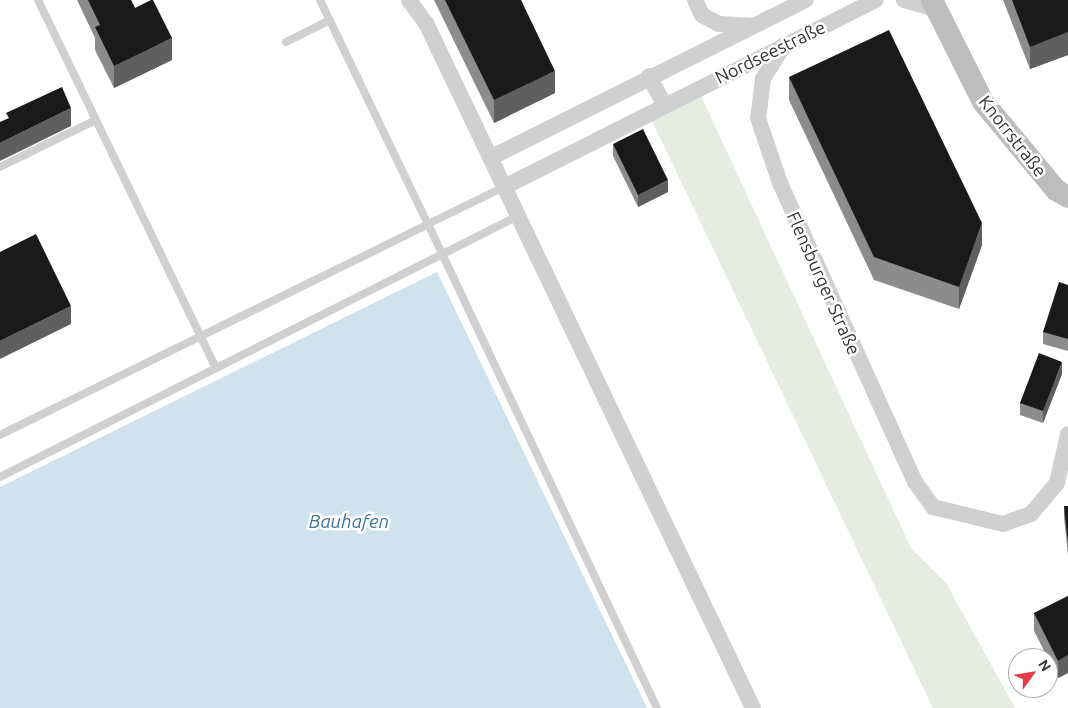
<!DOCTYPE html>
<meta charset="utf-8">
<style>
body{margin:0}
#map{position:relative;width:1068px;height:708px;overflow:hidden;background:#fff;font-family:Ubuntu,sans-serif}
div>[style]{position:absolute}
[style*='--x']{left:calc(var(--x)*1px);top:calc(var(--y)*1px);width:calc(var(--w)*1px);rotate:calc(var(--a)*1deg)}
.green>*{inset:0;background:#e6ecdf}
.water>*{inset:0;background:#cfe2ee}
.lane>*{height:8px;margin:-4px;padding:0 4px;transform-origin:4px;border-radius:4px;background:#d0d0d0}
.street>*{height:16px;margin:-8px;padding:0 8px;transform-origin:8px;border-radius:8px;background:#d0d0d0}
.secondary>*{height:22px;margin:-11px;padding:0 11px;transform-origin:11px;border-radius:11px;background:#bdbdbd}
.wall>*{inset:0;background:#8c8c8c}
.shaded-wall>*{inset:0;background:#5f5f5f}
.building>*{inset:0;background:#1a1a1a}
span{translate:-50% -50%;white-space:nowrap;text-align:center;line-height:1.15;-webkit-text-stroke:5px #fff;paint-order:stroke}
.street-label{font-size:18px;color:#333}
.water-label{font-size:19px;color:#3f7597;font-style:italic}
.north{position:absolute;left:1008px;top:648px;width:50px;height:50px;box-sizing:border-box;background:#fff;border:1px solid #adadad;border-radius:50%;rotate:58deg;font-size:14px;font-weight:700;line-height:20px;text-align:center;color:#333}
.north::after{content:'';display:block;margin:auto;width:18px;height:22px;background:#e63946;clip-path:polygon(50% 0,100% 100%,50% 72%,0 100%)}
</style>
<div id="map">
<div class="green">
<i style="clip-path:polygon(701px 96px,911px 548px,946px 583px,1015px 708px,933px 708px,652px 121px)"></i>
</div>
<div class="water">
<i style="clip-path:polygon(437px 272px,647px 708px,0 708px,0 487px)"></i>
</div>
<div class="lane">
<i style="--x:38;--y:0;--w:409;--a:64.2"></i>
<i style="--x:320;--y:0;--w:249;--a:64.3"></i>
<i style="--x:428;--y:224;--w:85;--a:-26"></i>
<i style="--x:286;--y:42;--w:49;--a:-26.6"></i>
<i style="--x:0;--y:167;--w:107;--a:-26.1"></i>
<i style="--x:0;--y:435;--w:477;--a:-26.2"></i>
<i style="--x:428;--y:224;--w:535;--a:64.68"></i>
<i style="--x:0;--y:477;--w:580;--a:-26.74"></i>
</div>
<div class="street">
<i style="--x:409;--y:0;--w:29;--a:54"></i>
<i style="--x:426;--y:23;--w:759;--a:64.48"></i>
<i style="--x:695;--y:0;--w:17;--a:65"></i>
<i style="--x:702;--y:15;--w:19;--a:28"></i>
<i style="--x:719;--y:24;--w:33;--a:3"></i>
<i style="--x:904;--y:0;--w:33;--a:16"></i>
<i style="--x:784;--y:45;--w:40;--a:122"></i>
<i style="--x:763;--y:79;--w:39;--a:97"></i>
<i style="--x:758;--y:118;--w:69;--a:71.3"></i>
<i style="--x:780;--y:183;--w:328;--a:65.7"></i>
<i style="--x:915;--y:482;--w:31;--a:54"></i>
<i style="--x:933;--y:507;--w:72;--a:13.7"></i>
<i style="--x:1003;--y:524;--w:30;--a:-20"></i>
<i style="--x:1031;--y:514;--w:40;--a:-50"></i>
<i style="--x:1057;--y:483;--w:50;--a:-77.3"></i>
<i style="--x:649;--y:76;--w:32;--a:62"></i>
<i style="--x:490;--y:158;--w:353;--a:-26.6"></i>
<i style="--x:504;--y:187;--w:416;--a:-26.7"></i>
</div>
<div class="secondary">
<i style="--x:932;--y:0;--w:114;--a:63.4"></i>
<i style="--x:983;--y:102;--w:114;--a:50.3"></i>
<i style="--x:1056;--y:190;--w:14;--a:30"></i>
</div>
<div class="wall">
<i style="clip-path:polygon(77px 0,131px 0,135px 8px,172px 60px,114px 88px,95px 50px,95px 38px)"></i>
<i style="clip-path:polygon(434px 0,521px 0,555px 93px,494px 123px)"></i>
<i style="clip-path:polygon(1003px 0,1068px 0,1068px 55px,1030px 69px)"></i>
<i style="clip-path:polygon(789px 77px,982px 245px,959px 309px,874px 280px,789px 100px)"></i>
<i style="clip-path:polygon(613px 144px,668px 192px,638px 207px,613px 156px)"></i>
<i style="clip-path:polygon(1068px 285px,1068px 351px,1043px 344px,1043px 332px)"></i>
<i style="clip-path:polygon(1062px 374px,1043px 423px,1020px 415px,1020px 403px)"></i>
<i style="clip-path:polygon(1064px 506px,1068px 506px,1068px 555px,1064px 518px)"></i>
<i style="clip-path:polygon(1068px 596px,1068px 673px,1058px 678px,1034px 631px,1034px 613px)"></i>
</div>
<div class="shaded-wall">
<i style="clip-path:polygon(1068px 32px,1068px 55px,1030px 69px,1030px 47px)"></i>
<i style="clip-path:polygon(172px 38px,172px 60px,114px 88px,114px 66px)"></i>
<i style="clip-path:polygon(555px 71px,555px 93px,494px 123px,494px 100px)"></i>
<i style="clip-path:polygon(71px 108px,71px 126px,0 161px,0 143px)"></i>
<i style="clip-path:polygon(668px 180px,668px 192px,638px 207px,638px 195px)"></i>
<i style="clip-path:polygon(982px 223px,982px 245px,959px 309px,959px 287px)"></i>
<i style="clip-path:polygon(71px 306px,71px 324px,0 359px,0 341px)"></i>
<i style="clip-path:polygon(1062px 362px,1062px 374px,1043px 423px,1043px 411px)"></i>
<i style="clip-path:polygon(1068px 655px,1068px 673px,1058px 678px,1058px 661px)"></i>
</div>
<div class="building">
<i style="clip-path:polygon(88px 0,131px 0,135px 8px,151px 0,153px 0,172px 38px,114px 66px,95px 27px,100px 25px)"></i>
<i style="clip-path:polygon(445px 0,521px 0,555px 71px,494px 100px)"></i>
<i style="clip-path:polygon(1012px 0,1068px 0,1068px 32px,1030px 47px)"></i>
<i style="clip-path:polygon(889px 30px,982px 223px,959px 287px,874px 257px,789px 77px)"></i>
<i style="clip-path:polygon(62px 87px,71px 108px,0 143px,0 122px,9px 118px,6px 113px)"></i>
<i style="clip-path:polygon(643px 129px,668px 180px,638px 195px,613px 144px)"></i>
<i style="clip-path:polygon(36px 234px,71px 306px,0 341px,0 252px)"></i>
<i style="clip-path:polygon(1059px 282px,1068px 285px,1068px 339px,1043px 332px)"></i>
<i style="clip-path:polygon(1039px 353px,1062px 362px,1043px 411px,1020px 403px)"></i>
<i style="clip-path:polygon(1064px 506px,1068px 506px,1068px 543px)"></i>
<i style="clip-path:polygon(1068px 596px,1068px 655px,1058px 661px,1034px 613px)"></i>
</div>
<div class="street-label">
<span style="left:770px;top:52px;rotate:-26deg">Nordseestraße</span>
<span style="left:1013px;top:136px;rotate:52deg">Knorrstraße</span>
<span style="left:824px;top:283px;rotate:66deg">Flensburger Straße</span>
</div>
<div class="water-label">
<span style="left:349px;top:522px">Bauhafen</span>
</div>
<div class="north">N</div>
</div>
